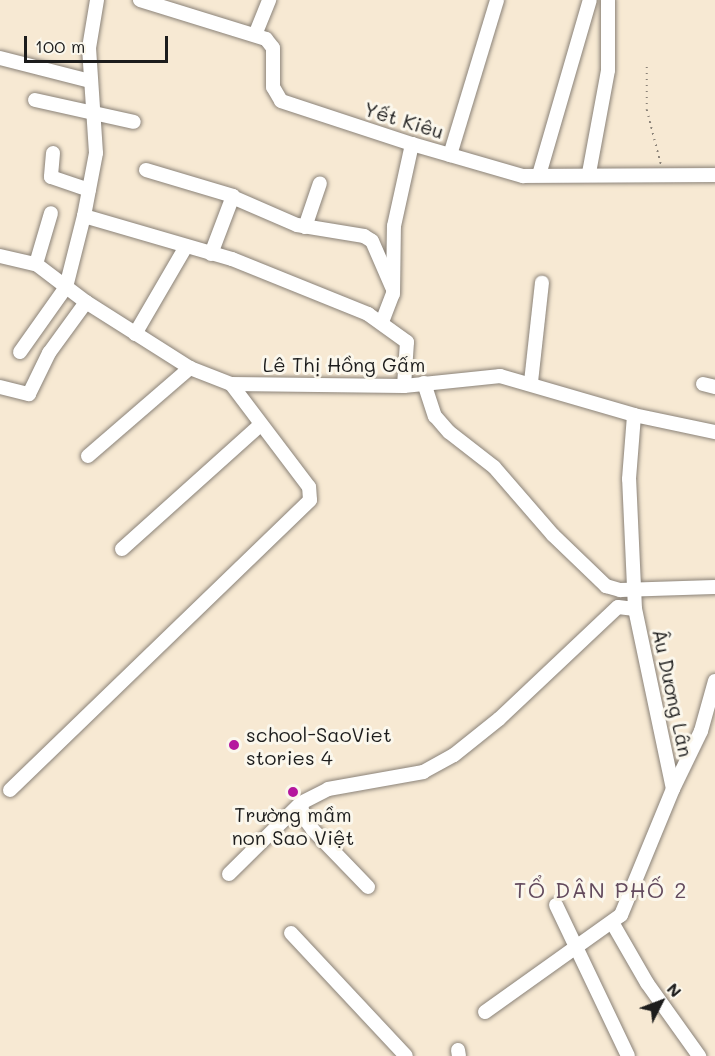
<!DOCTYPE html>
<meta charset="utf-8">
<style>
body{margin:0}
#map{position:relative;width:715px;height:1056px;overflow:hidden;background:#f7e9d3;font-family:Mali,sans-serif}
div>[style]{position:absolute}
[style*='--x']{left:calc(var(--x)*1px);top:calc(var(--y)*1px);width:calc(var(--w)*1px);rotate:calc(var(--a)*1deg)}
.path>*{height:1.5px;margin-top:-0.75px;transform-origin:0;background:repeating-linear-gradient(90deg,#8a8278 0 1.5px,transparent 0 6px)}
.roads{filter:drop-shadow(0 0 2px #8a8278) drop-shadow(0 0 2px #8a8278)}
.minor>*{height:14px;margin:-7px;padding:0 7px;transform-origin:7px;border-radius:7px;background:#fff}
.dots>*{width:16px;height:16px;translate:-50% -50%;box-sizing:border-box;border:3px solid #fbf7ec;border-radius:50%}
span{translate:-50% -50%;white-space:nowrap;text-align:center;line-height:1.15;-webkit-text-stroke:6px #fbf7ec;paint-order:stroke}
.street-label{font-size:20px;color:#1c1c1c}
.poi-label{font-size:20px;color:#1c1c1c}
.left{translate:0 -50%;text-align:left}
.quarter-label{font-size:22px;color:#634a5d;letter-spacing:1.5px}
.north{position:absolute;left:631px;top:972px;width:60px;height:60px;-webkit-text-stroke:4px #fbf7ec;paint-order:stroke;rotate:48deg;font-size:16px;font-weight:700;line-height:24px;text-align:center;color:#1c1c1c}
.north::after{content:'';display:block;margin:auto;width:21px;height:27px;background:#1c1c1c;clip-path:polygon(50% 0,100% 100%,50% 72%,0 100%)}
.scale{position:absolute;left:24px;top:36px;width:144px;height:27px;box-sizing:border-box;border:3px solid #1c1c1c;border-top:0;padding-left:8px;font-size:18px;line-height:21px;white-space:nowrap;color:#1c1c1c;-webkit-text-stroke:4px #fbf7ec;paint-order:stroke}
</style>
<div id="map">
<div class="path">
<i style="--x:647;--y:67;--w:43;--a:90"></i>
<i style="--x:647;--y:110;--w:56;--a:75.5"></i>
</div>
<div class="roads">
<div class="minor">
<i style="--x:140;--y:0;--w:132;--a:17.2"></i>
<i style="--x:266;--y:39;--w:11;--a:52"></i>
<i style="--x:273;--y:48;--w:39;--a:90"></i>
<i style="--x:273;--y:87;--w:16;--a:60"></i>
<i style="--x:281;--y:101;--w:138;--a:18.2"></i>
<i style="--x:412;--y:144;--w:116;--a:16.1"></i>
<i style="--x:523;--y:176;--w:192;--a:-0.3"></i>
<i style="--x:255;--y:35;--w:38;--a:-68"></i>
<i style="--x:0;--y:58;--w:93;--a:14.3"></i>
<i style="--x:35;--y:100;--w:101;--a:12.5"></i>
<i style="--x:53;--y:153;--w:24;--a:95"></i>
<i style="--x:51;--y:177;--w:40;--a:18.9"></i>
<i style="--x:450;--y:155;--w:162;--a:-73.1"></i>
<i style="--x:146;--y:170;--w:91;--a:16.6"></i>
<i style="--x:233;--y:196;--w:62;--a:110.8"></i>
<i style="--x:589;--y:173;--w:105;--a:-79.5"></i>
<i style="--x:608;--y:70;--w:70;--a:-90"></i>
<i style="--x:539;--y:175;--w:182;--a:-73.8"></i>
<i style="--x:237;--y:199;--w:65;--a:23.4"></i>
<i style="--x:297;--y:225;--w:68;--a:9.3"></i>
<i style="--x:364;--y:236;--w:9;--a:32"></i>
<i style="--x:372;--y:241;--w:50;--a:66.5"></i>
<i style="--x:84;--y:216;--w:154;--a:16.2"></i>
<i style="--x:232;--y:259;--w:147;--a:22"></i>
<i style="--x:368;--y:314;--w:48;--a:35.7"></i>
<i style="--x:407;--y:342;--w:44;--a:93.9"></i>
<i style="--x:305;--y:227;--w:46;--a:-71.2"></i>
<i style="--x:0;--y:256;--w:37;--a:13"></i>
<i style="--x:36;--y:264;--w:63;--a:37.2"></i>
<i style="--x:86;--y:302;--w:123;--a:32.4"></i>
<i style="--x:190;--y:368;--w:44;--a:21.3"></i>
<i style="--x:231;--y:384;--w:173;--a:0.7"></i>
<i style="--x:404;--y:386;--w:97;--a:-5.9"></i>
<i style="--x:500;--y:376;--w:140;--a:16.2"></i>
<i style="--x:634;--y:415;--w:83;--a:11.9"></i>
<i style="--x:36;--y:264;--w:53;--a:-73.6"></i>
<i style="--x:382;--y:322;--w:30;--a:-69"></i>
<i style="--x:393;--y:294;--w:68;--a:-89.2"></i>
<i style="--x:394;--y:226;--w:84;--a:-77.6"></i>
<i style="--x:135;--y:334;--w:99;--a:-59.8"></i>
<i style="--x:20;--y:352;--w:80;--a:-54.7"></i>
<i style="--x:66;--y:287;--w:73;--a:-75.8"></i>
<i style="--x:84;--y:216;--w:64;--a:-79.2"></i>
<i style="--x:96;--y:153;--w:105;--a:-93.8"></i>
<i style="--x:89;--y:48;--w:49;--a:-80.5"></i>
<i style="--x:531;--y:382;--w:100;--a:-83.7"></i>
<i style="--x:424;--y:383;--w:35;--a:72"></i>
<i style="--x:435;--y:416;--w:21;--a:49"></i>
<i style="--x:449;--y:432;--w:57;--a:37.9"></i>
<i style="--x:494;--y:467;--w:90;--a:49.1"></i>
<i style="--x:553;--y:535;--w:74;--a:43.9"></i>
<i style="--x:606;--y:586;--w:15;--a:16"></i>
<i style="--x:620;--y:590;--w:95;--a:-1.8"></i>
<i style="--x:703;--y:384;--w:12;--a:14"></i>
<i style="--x:0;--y:387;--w:30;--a:14"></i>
<i style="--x:29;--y:394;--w:46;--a:-64"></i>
<i style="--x:49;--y:353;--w:63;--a:-54"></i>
<i style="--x:88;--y:456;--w:135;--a:-40.8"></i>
<i style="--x:122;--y:549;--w:186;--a:-41.9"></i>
<i style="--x:673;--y:789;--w:64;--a:-64.2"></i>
<i style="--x:701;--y:731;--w:52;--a:-74.4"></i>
<i style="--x:10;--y:790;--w:417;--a:-44"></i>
<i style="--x:310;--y:500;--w:13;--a:-94"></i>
<i style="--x:309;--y:487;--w:129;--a:-127.1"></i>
<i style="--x:229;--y:874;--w:101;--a:-44.6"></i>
<i style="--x:368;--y:887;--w:79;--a:-134"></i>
<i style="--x:313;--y:830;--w:17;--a:-126"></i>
<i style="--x:303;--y:816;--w:13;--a:-99"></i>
<i style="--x:301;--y:803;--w:30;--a:-27"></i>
<i style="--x:328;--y:789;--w:97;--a:-10.1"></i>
<i style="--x:423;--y:772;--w:35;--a:-29"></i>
<i style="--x:454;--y:755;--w:58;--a:-38.7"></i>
<i style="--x:499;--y:719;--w:163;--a:-43.3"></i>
<i style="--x:618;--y:607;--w:17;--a:7"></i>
<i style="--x:556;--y:905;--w:167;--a:64.5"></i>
<i style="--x:613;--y:924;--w:68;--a:60"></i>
<i style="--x:647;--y:983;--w:90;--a:54.5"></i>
<i style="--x:291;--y:933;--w:168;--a:46.9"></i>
<i style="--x:485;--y:1012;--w:167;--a:-35.5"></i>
<i style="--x:621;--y:915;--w:136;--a:-67.6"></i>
<i style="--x:673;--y:789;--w:184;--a:-101.9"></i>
<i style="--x:635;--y:609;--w:130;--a:-92.6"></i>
<i style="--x:629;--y:479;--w:64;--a:-85.5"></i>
<i style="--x:458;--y:1050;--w:6;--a:81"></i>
</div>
</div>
<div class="dots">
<i style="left:234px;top:745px;background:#b5179e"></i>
<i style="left:293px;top:792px;background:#b5179e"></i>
</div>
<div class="street-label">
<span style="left:404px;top:120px;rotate:17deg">Yết Kiêu</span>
<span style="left:344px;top:364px">Lê Thị Hồng Gấm</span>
<span style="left:673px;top:693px;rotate:78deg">Âu Dương Lân</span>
</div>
<div class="poi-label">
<span class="left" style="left:246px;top:746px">school-SaoViet<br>stories 4</span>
<span style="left:293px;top:826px">Trường mầm<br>non Sao Việt</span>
</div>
<div class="quarter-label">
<span style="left:601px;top:890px">TỔ DÂN PHỐ 2</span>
</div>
<div class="north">N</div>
<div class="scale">100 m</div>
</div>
